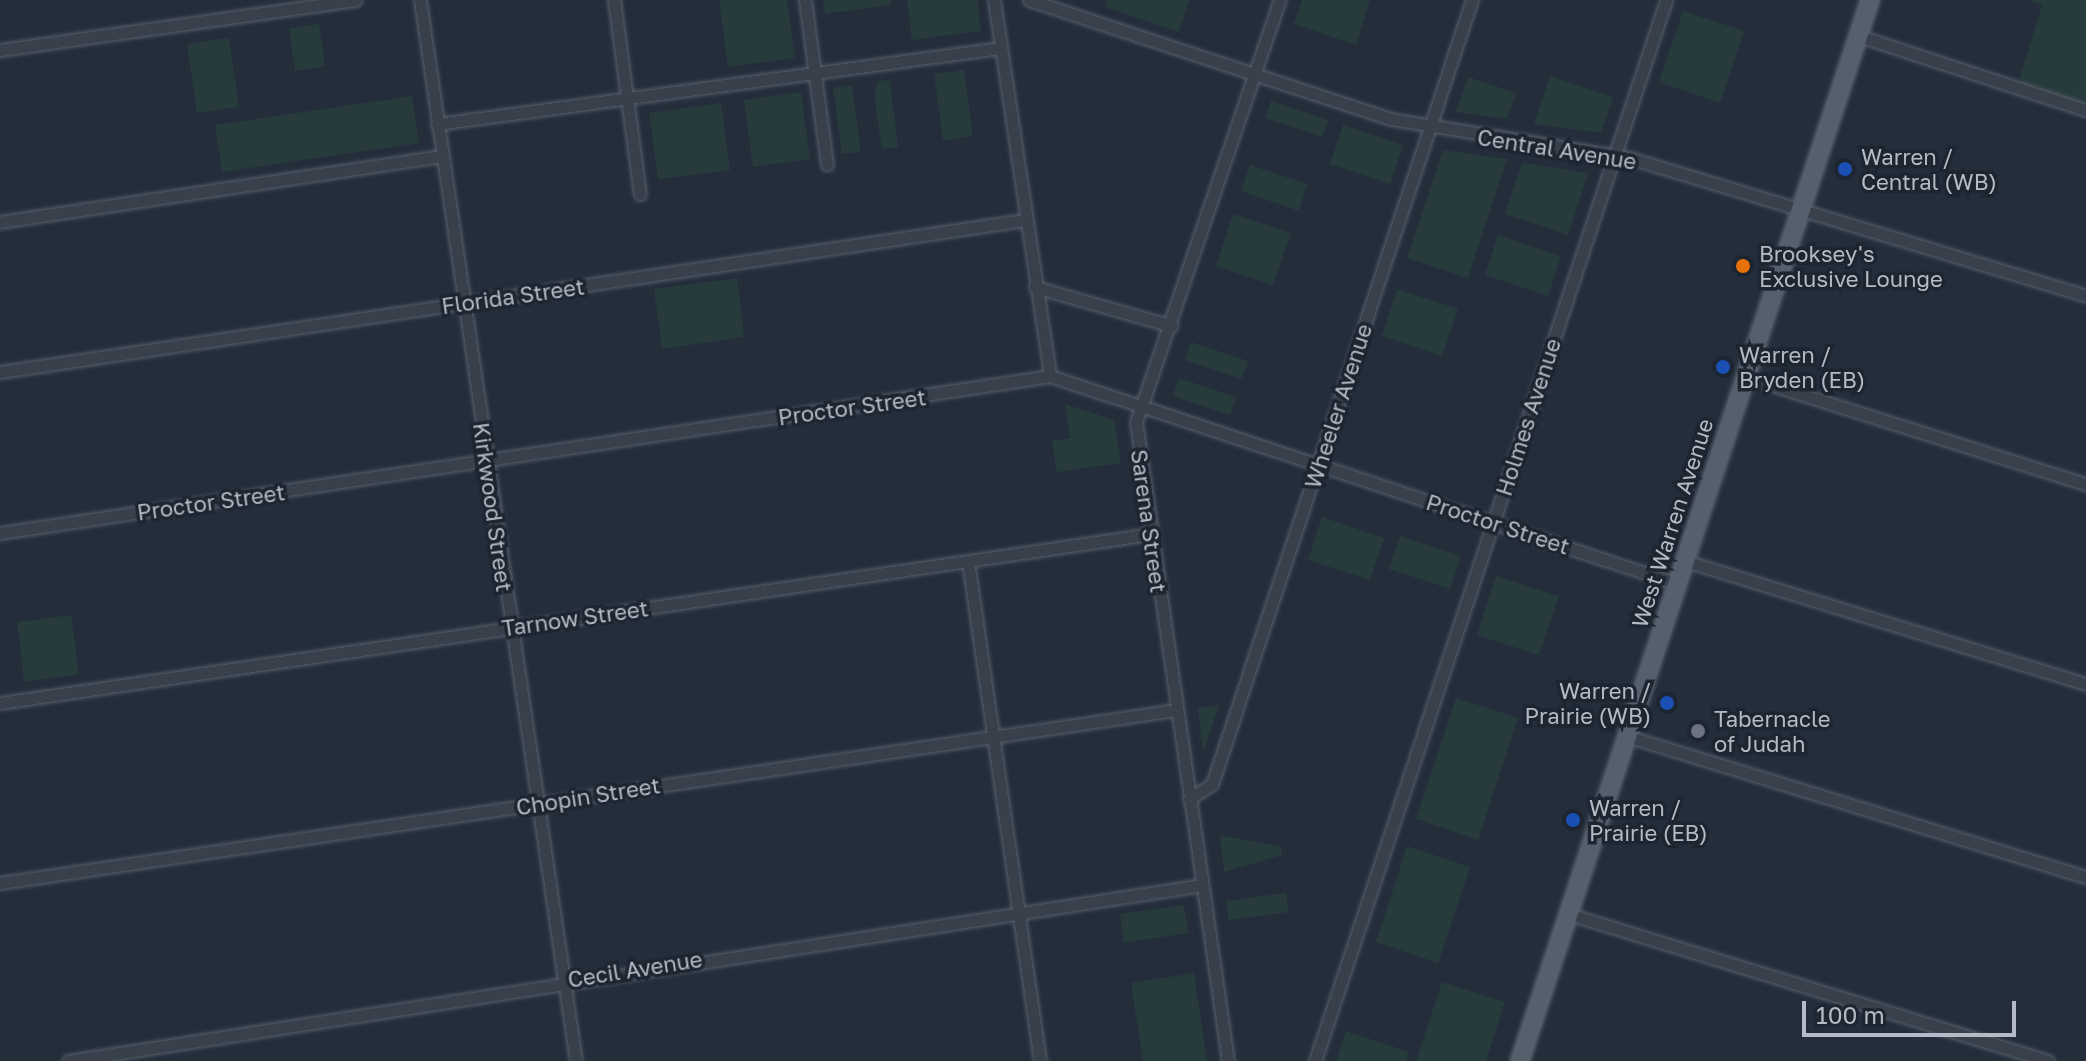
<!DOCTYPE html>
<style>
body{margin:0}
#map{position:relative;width:2086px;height:1061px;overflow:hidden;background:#242e3b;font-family:"Golos Text",sans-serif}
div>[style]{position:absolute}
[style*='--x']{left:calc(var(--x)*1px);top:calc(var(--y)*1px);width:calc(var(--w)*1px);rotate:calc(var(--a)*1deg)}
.green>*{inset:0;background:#273b3d}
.roads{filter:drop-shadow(0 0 2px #565e6a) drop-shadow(0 0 2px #565e6a)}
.street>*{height:11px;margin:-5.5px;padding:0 5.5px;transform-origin:5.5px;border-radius:5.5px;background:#38404c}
.primary>*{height:18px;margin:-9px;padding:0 9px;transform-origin:9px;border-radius:9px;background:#565f6c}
.dots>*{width:22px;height:22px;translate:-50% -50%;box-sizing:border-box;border:4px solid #1d2531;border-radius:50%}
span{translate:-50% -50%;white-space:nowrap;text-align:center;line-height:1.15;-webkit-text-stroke:7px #1d2531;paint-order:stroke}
.street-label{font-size:22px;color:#b4bbc7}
.poi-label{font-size:22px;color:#b4bbc7}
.left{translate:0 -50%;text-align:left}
.right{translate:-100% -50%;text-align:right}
.scale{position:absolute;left:1802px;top:1001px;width:214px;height:36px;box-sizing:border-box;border:4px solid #b4bbc7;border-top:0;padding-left:10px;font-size:24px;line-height:28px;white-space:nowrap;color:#b4bbc7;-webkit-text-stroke:6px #1d2531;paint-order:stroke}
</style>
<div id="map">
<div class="green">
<i style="clip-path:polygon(719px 0,787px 0,795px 58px,728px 67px)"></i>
<i style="clip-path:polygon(823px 0,890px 0,891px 5px,825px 14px)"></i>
<i style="clip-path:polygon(907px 0,977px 0,981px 31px,912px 40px)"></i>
<i style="clip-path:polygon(1107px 0,1189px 0,1179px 32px,1105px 7px)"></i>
<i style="clip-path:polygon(1302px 0,1370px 0,1356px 45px,1294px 24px)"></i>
<i style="clip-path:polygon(2029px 0,2086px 0,2086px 110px,2017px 87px,2042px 5px)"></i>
<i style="clip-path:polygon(1683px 11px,1744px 31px,1720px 103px,1659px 82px)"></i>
<i style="clip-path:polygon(319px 24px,325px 66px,295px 71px,289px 28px)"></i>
<i style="clip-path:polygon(229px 38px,239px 107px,197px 113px,187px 44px)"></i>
<i style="clip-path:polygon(964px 70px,973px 136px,943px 141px,934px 74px)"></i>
<i style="clip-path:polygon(1550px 76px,1613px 97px,1601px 133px,1534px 124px)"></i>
<i style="clip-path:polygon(1468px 77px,1516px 93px,1507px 119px,1456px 112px)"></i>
<i style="clip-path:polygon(890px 80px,898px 147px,882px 149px,874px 94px,878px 81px)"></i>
<i style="clip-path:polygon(852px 85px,861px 152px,842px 154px,833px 88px)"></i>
<i style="clip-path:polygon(801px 92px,810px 159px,753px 167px,744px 100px)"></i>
<i style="clip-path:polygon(412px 96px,419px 143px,222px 172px,215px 125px)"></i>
<i style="clip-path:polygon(1271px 101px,1328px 120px,1323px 137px,1265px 118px)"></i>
<i style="clip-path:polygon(721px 103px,730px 170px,658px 179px,649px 113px)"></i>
<i style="clip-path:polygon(1343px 125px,1403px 145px,1390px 184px,1330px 164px)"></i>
<i style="clip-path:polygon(1443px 150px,1507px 159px,1468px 278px,1407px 258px)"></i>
<i style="clip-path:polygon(1522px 163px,1588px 173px,1568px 235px,1505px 214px)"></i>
<i style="clip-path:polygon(1250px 165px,1307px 184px,1299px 211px,1241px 191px)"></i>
<i style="clip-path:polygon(1233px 214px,1291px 233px,1273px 285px,1216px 266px)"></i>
<i style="clip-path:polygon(1498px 235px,1561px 256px,1548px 296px,1485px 275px)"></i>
<i style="clip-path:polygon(737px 278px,744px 337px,662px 349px,654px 289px)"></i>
<i style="clip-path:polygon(1397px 289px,1458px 309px,1442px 356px,1382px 336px)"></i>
<i style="clip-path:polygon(1191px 342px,1248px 361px,1242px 379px,1185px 360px)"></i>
<i style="clip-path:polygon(1179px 378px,1236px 397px,1230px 415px,1173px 396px)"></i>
<i style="clip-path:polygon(1065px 404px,1114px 420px,1121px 463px,1057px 472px,1052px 441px,1070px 438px)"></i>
<i style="clip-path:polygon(1322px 517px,1384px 538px,1370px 580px,1308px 560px)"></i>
<i style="clip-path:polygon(1400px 536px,1461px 556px,1450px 589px,1389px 569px)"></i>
<i style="clip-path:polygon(1496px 576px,1559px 596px,1539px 655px,1477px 635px)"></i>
<i style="clip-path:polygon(71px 615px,79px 674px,24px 682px,17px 622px)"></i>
<i style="clip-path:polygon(1456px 698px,1518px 718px,1478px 840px,1416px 819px)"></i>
<i style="clip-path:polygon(1219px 705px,1203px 753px,1198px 708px)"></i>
<i style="clip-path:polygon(1220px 835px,1281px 847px,1282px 855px,1224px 872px)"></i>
<i style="clip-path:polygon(1407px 846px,1470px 867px,1438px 963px,1376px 942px)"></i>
<i style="clip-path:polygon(1286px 893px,1289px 912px,1229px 920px,1226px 901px)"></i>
<i style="clip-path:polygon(1184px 905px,1188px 933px,1124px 943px,1120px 914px)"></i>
<i style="clip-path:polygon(1194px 973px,1207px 1061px,1143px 1061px,1131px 983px)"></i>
<i style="clip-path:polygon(1442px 982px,1505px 1002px,1486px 1061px,1416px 1061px)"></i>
<i style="clip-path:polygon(1346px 1031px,1409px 1052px,1406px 1061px,1336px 1061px)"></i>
</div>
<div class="roads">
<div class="street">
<i style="--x:420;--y:0;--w:1072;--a:81.64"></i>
<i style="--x:614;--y:0;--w:196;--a:82.4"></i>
<i style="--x:805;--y:0;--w:166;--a:82.4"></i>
<i style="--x:994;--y:0;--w:380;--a:81.5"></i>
<i style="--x:1029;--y:0;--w:381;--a:18.2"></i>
<i style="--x:1391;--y:119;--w:242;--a:9.3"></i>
<i style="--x:1630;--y:158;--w:476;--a:16.8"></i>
<i style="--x:1859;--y:36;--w:239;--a:18.1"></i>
<i style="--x:0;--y:50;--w:359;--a:-8"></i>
<i style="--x:437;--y:124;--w:568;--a:-7.69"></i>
<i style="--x:0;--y:222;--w:446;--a:-8.5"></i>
<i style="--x:1035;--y:287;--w:142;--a:15.9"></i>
<i style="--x:0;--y:372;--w:1036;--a:-8.44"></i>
<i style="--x:1746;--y:377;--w:356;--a:17.5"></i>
<i style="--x:0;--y:533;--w:1062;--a:-8.5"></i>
<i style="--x:1050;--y:376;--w:662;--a:18.33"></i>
<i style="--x:968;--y:561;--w:505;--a:81.81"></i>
<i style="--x:1686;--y:561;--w:418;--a:17.1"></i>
<i style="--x:0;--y:703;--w:1163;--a:-8.35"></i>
<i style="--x:1627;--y:736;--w:480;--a:17.1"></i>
<i style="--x:1189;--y:799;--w:27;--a:-33"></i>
<i style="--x:1212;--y:784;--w:826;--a:-71.65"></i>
<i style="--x:0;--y:883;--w:1189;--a:-8.37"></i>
<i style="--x:1569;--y:914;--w:501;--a:17.06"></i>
<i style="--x:68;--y:1061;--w:1148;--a:-8.82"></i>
<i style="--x:1228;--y:1061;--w:646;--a:-98.19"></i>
<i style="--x:1136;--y:422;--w:446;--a:-71.2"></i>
<i style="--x:1315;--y:1061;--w:1118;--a:-71.69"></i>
</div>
<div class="primary">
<i style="--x:1520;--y:1061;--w:1117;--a:-71.74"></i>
</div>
</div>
<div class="dots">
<i style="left:1845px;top:169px;background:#1a4fb4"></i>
<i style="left:1743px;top:266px;background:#e8710a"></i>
<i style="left:1723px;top:367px;background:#1a4fb4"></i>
<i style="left:1667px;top:703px;background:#1a4fb4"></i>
<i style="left:1698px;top:731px;background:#6b7280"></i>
<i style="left:1573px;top:820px;background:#1a4fb4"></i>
</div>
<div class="street-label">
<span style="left:1557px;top:149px;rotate:9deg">Central Avenue</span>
<span style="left:513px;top:296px;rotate:-8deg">Florida Street</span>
<span style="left:1338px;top:406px;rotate:-72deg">Wheeler Avenue</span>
<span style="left:852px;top:407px;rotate:-8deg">Proctor Street</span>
<span style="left:1528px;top:417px;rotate:-72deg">Holmes Avenue</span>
<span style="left:211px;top:502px;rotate:-8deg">Proctor Street</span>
<span style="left:493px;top:507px;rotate:82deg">Kirkwood Street</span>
<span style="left:1149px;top:521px;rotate:82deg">Sarena Street</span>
<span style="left:1672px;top:523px;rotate:-72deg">West Warren Avenue</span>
<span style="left:1498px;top:524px;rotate:18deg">Proctor Street</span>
<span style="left:575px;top:618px;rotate:-8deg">Tarnow Street</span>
<span style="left:588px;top:796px;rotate:-9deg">Chopin Street</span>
<span style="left:635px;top:969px;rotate:-9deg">Cecil Avenue</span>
</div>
<div class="poi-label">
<span class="left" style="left:1861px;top:169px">Warren /<br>Central (WB)</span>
<span class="left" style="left:1759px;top:266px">Brooksey's<br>Exclusive Lounge</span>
<span class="left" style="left:1739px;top:367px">Warren /<br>Bryden (EB)</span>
<span class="right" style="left:1651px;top:703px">Warren /<br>Prairie (WB)</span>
<span class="left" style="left:1714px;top:731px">Tabernacle<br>of Judah</span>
<span class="left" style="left:1589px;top:820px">Warren /<br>Prairie (EB)</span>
</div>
<div class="scale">100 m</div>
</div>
